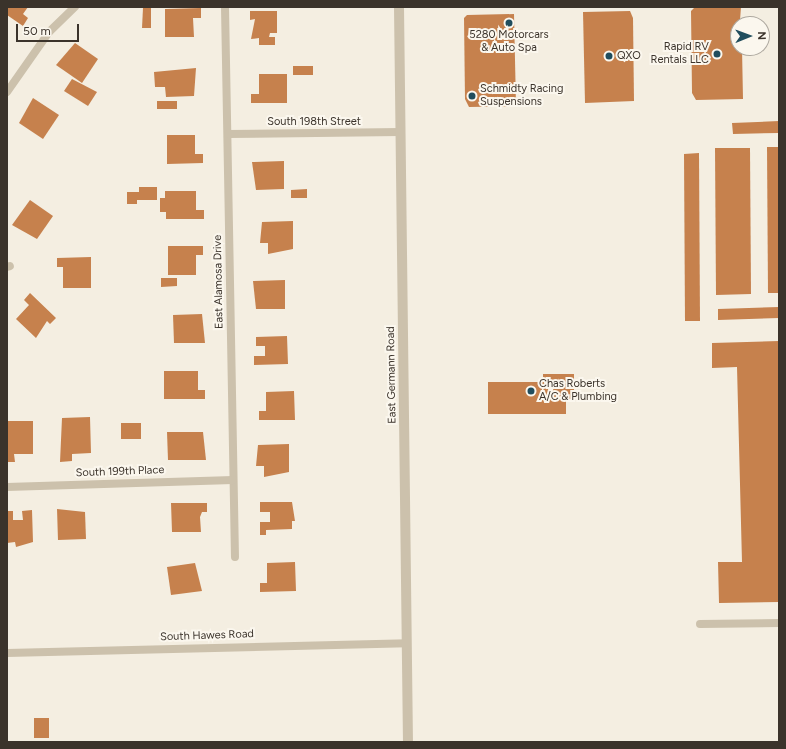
<!DOCTYPE html>
<style>
body{margin:0}
#map{position:relative;width:786px;height:749px;overflow:hidden;background:#f4eee1;font-family:Figtree,sans-serif}
div>[style]{position:absolute}
[style*='--x']{left:calc(var(--x)*1px);top:calc(var(--y)*1px);width:calc(var(--w)*1px);rotate:calc(var(--a)*1deg)}
.building>*{inset:0;background:#c6814d}
.minor>*{height:8px;margin:-4px;padding:0 4px;transform-origin:4px;border-radius:4px;background:#ccc1ac}
.tertiary>*{height:10px;margin:-5px;padding:0 5px;transform-origin:5px;border-radius:5px;background:#ccc1ac}
.dots>*{width:11px;height:11px;translate:-50% -50%;box-sizing:border-box;border:2px solid #fbf7ee;border-radius:50%}
span{translate:-50% -50%;white-space:nowrap;text-align:center;line-height:1.15;-webkit-text-stroke:4px #fbf7ee;paint-order:stroke}
.poi-label{font-size:11px;color:#3b332b}
.right{translate:-100% -50%;text-align:right}
.left{translate:0 -50%;text-align:left}
.street-label{font-size:11px;color:#3b332b}
.frame{position:absolute;inset:0;border:8px solid #3b332b;pointer-events:none}
.north{position:absolute;left:730px;top:16px;width:40px;height:40px;box-sizing:border-box;background:#fbf7ee;border:1px solid #aea9a0;border-radius:50%;rotate:89deg;font-size:11px;font-weight:700;line-height:16px;text-align:center;color:#3b332b}
.north::after{content:'';display:block;margin:auto;width:14px;height:18px;background:#204d5d;clip-path:polygon(50% 0,100% 100%,50% 72%,0 100%)}
.scale{position:absolute;left:16px;top:24px;width:63px;height:18px;box-sizing:border-box;border:2px solid #3b332b;border-top:0;padding-left:5px;font-size:12px;line-height:14px;white-space:nowrap;color:#3b332b;-webkit-text-stroke:3px #fbf7ee;paint-order:stroke}
</style>
<div id="map">
<div class="building">
<i style="clip-path:polygon(7px 7px,28px 7px,23px 14px,28px 18px,23px 26px,7px 15px)"></i>
<i style="clip-path:polygon(741px 7px,738px 48px,742px 48px,743px 99px,696px 100px,692px 93px,691px 11px,694px 8px)"></i>
<i style="clip-path:polygon(143px 8px,151px 8px,151px 28px,142px 28px)"></i>
<i style="clip-path:polygon(201px 8px,201px 18px,193px 18px,194px 37px,165px 37px,165px 9px)"></i>
<i style="clip-path:polygon(250px 11px,277px 11px,277px 33px,270px 33px,269px 37px,275px 37px,275px 45px,259px 45px,259px 38px,251px 39px,255px 19px,250px 20px)"></i>
<i style="clip-path:polygon(630px 11px,633px 18px,634px 101px,585px 103px,583px 12px)"></i>
<i style="clip-path:polygon(514px 14px,516px 106px,469px 107px,465px 99px,464px 18px,467px 15px)"></i>
<i style="clip-path:polygon(75px 43px,98px 59px,82px 83px,56px 65px)"></i>
<i style="clip-path:polygon(293px 66px,313px 66px,313px 75px,293px 75px)"></i>
<i style="clip-path:polygon(196px 68px,194px 96px,166px 97px,165px 87px,155px 87px,154px 72px)"></i>
<i style="clip-path:polygon(259px 74px,287px 74px,287px 103px,251px 103px,251px 94px,259px 94px)"></i>
<i style="clip-path:polygon(72px 79px,97px 92px,88px 106px,64px 91px)"></i>
<i style="clip-path:polygon(33px 98px,59px 115px,43px 139px,19px 123px)"></i>
<i style="clip-path:polygon(157px 101px,177px 101px,177px 109px,157px 109px)"></i>
<i style="clip-path:polygon(779px 121px,779px 133px,733px 134px,732px 123px)"></i>
<i style="clip-path:polygon(167px 135px,195px 135px,195px 154px,203px 154px,203px 163px,167px 164px)"></i>
<i style="clip-path:polygon(767px 147px,779px 147px,779px 293px,768px 293px)"></i>
<i style="clip-path:polygon(715px 148px,750px 148px,751px 294px,716px 295px)"></i>
<i style="clip-path:polygon(699px 153px,700px 321px,685px 321px,684px 154px)"></i>
<i style="clip-path:polygon(284px 161px,284px 189px,256px 190px,252px 162px)"></i>
<i style="clip-path:polygon(139px 187px,157px 187px,157px 200px,137px 200px,137px 204px,127px 204px,127px 192px,139px 192px)"></i>
<i style="clip-path:polygon(307px 189px,307px 198px,291px 198px,291px 190px)"></i>
<i style="clip-path:polygon(165px 191px,196px 191px,196px 210px,204px 210px,204px 219px,166px 219px,166px 212px,160px 212px,160px 198px,165px 198px)"></i>
<i style="clip-path:polygon(30px 200px,53px 216px,37px 239px,12px 225px)"></i>
<i style="clip-path:polygon(293px 221px,293px 249px,268px 254px,268px 243px,260px 243px,262px 222px)"></i>
<i style="clip-path:polygon(168px 246px,203px 246px,203px 255px,196px 255px,196px 275px,168px 275px)"></i>
<i style="clip-path:polygon(91px 257px,91px 288px,63px 288px,63px 267px,57px 267px,57px 258px)"></i>
<i style="clip-path:polygon(161px 278px,177px 278px,177px 286px,161px 287px)"></i>
<i style="clip-path:polygon(285px 280px,285px 309px,256px 309px,253px 281px)"></i>
<i style="clip-path:polygon(30px 293px,56px 318px,50px 324px,47px 321px,36px 338px,16px 319px,29px 305px,24px 300px)"></i>
<i style="clip-path:polygon(779px 307px,779px 318px,718px 320px,718px 309px)"></i>
<i style="clip-path:polygon(202px 314px,205px 343px,174px 343px,173px 315px)"></i>
<i style="clip-path:polygon(287px 336px,288px 364px,254px 365px,254px 356px,265px 356px,265px 346px,256px 346px,256px 337px)"></i>
<i style="clip-path:polygon(779px 341px,779px 602px,719px 603px,718px 562px,742px 562px,737px 367px,712px 368px,712px 343px)"></i>
<i style="clip-path:polygon(164px 371px,198px 371px,198px 390px,205px 390px,205px 399px,164px 399px)"></i>
<i style="clip-path:polygon(543px 374px,574px 374px,574px 399px,566px 399px,566px 414px,488px 414px,488px 382px,543px 382px)"></i>
<i style="clip-path:polygon(294px 391px,295px 420px,259px 420px,259px 411px,266px 411px,266px 392px)"></i>
<i style="clip-path:polygon(90px 417px,91px 453px,72px 454px,72px 461px,60px 462px,62px 418px)"></i>
<i style="clip-path:polygon(7px 421px,33px 421px,33px 454px,14px 454px,15px 462px,7px 462px)"></i>
<i style="clip-path:polygon(121px 423px,141px 423px,141px 439px,121px 439px)"></i>
<i style="clip-path:polygon(167px 432px,203px 432px,206px 460px,168px 460px)"></i>
<i style="clip-path:polygon(289px 444px,289px 472px,264px 477px,264px 466px,256px 466px,258px 445px)"></i>
<i style="clip-path:polygon(260px 502px,292px 502px,295px 521px,292px 521px,292px 529px,266px 530px,266px 535px,260px 535px,260px 522px,270px 522px,270px 512px,260px 512px)"></i>
<i style="clip-path:polygon(171px 503px,207px 503px,207px 512px,202px 512px,200px 517px,201px 532px,172px 532px)"></i>
<i style="clip-path:polygon(57px 509px,85px 512px,86px 539px,58px 540px)"></i>
<i style="clip-path:polygon(32px 510px,33px 542px,16px 547px,15px 542px,7px 543px,7px 511px,13px 511px,13px 520px,23px 520px,22px 511px)"></i>
<i style="clip-path:polygon(295px 562px,296px 591px,260px 592px,260px 583px,267px 583px,267px 563px)"></i>
<i style="clip-path:polygon(195px 563px,202px 591px,171px 595px,167px 567px)"></i>
<i style="clip-path:polygon(34px 718px,49px 718px,49px 738px,34px 738px)"></i>
</div>
<div class="minor">
<i style="--x:225;--y:7;--w:550;--a:88.96"></i>
<i style="--x:7;--y:92;--w:73;--a:-55"></i>
<i style="--x:49;--y:32;--w:36;--a:-44"></i>
<i style="--x:228;--y:134;--w:172;--a:-0.7"></i>
<i style="--x:7;--y:267;--w:3;--a:-18"></i>
<i style="--x:7;--y:487;--w:226;--a:-1.8"></i>
<i style="--x:700;--y:624;--w:79;--a:-0.7"></i>
<i style="--x:7;--y:653;--w:400;--a:-1.4"></i>
</div>
<div class="tertiary">
<i style="--x:399;--y:7;--w:735;--a:89.3"></i>
</div>
<div class="dots">
<i style="left:509px;top:23px;background:#204d5d"></i>
<i style="left:717px;top:54px;background:#204d5d"></i>
<i style="left:609px;top:56px;background:#204d5d"></i>
<i style="left:472px;top:96px;background:#204d5d"></i>
<i style="left:531px;top:391px;background:#204d5d"></i>
</div>
<div class="poi-label">
<span style="left:509px;top:42px">5280 Motorcars<br>&amp; Auto Spa</span>
<span class="right" style="left:709px;top:54px">Rapid RV<br>Rentals LLC</span>
<span class="left" style="left:617px;top:56px">QXO</span>
<span class="left" style="left:480px;top:96px">Schmidty Racing<br>Suspensions</span>
<span class="left" style="left:539px;top:391px">Chas Roberts<br>A/C &amp; Plumbing</span>
</div>
<div class="street-label">
<span style="left:314px;top:122px">South 198th Street</span>
<span style="left:219px;top:282px;rotate:-91deg">East Alamosa Drive</span>
<span style="left:392px;top:375px;rotate:-91deg">East Germann Road</span>
<span style="left:120px;top:472px;rotate:-2deg">South 199th Place</span>
<span style="left:207px;top:636px;rotate:-2deg">South Hawes Road</span>
</div>
<div class="frame"></div>
<div class="north">N</div>
<div class="scale">50 m</div>
</div>
